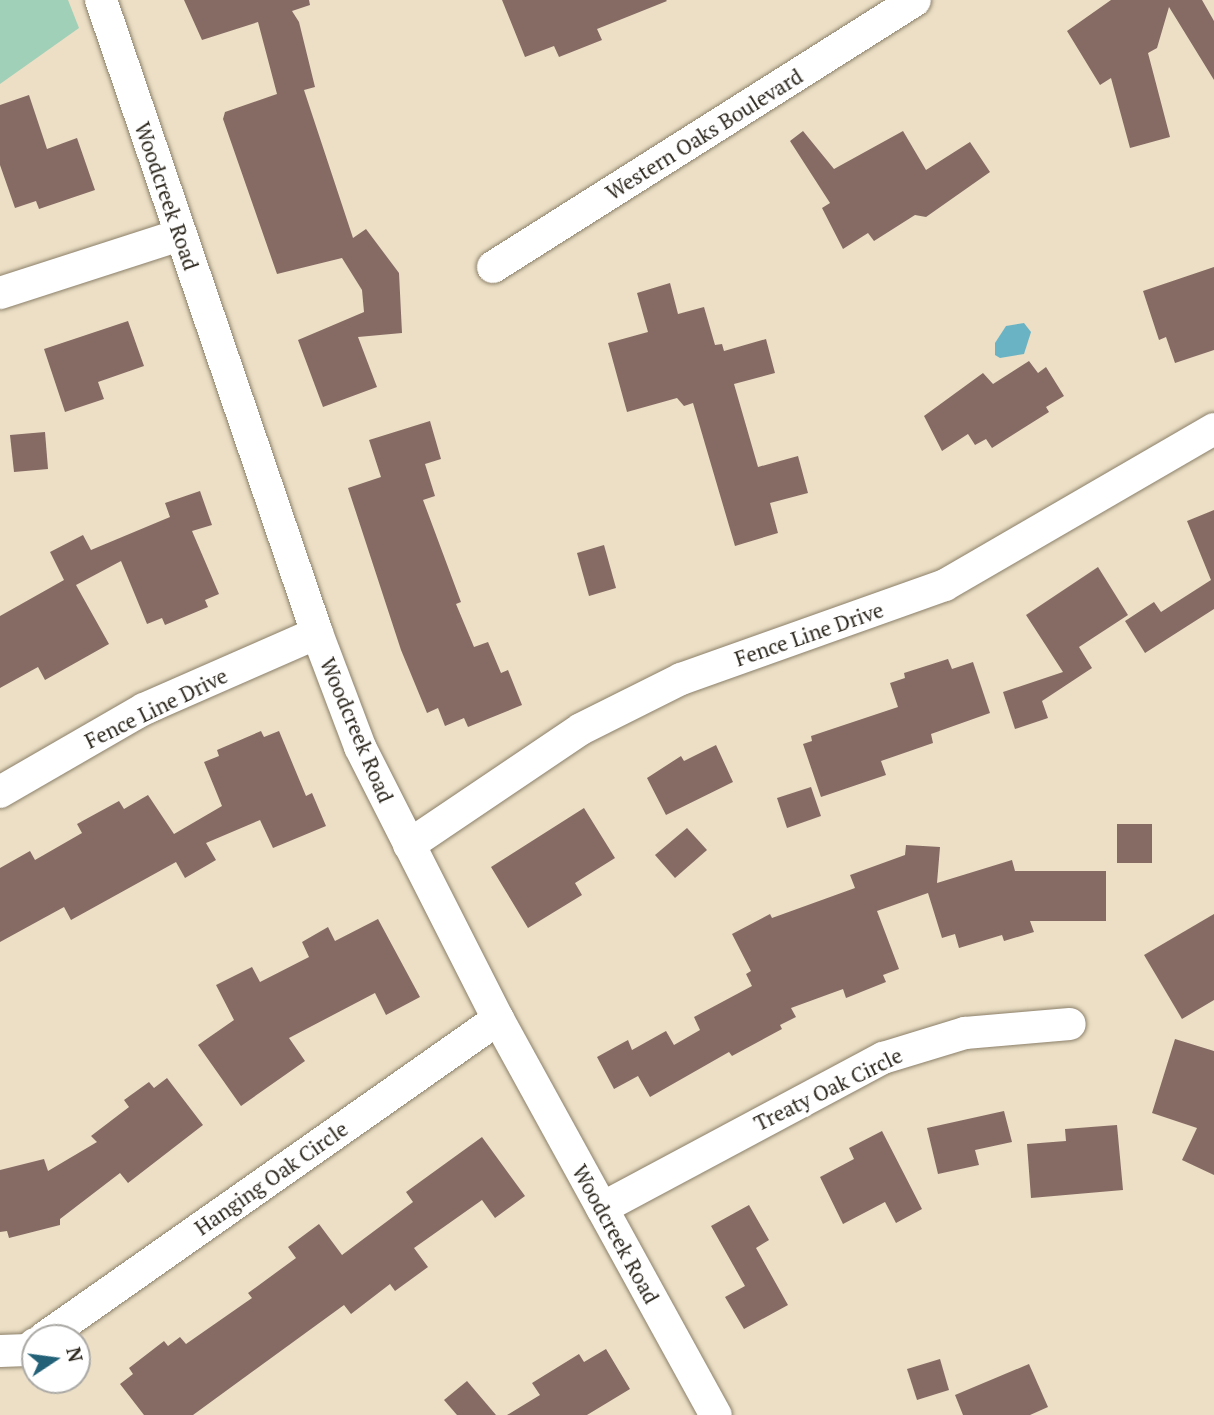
<!DOCTYPE html>
<style>
body{margin:0}
#map{position:relative;width:1214px;height:1415px;overflow:hidden;background:#ecdfc6;font-family:"PT Serif",serif}
div>[style]{position:absolute}
[style*='--x']{left:calc(var(--x)*1px);top:calc(var(--y)*1px);width:calc(var(--w)*1px);rotate:calc(var(--a)*1deg)}
.green>*{inset:0;background:#a0d0b8}
.water>*{inset:0;background:#6ab3c4}
.building>*{inset:0;background:#866b64}
.roads{filter:drop-shadow(0 0 2px #8c806a) drop-shadow(0 0 2px #8c806a)}
.minor>*{height:32px;margin:-16px;padding:0 16px;transform-origin:16px;border-radius:16px;background:#fff}
span{translate:-50% -50%;white-space:nowrap;text-align:center;line-height:1.15;-webkit-text-stroke:7px #fff;paint-order:stroke}
.street-label{font-size:21px;color:#2e291f}
.north{position:absolute;left:21px;top:1324px;width:70px;height:70px;box-sizing:border-box;background:#fff;border:2px solid #aba9a5;border-radius:50%;rotate:77deg;font-size:19px;font-weight:700;line-height:28px;text-align:center;color:#2e291f}
.north::after{content:'';display:block;margin:auto;width:24px;height:32px;background:#226177;clip-path:polygon(50% 0,100% 100%,50% 72%,0 100%)}
</style>
<div id="map">
<div class="green">
<i style="clip-path:polygon(0 0,68px 0,79px 28px,0 84px)"></i>
</div>
<div class="water">
<i style="clip-path:polygon(1024px 323px,1031px 332px,1024px 354px,1000px 358px,995px 355px,995px 343px,1006px 326px)"></i>
</div>
<div class="building">
<i style="clip-path:polygon(184px 0,309px 0,310px 5px,292px 11px,299px 22px,315px 87px,304px 90px,353px 238px,366px 229px,399px 273px,402px 333px,358px 337px,377px 387px,323px 407px,298px 340px,364px 312px,362px 290px,342px 258px,277px 274px,223px 119px,225px 112px,277px 94px,258px 22px,202px 40px)"></i>
<i style="clip-path:polygon(502px 0,666px 0,667px 1px,597px 29px,602px 40px,559px 57px,554px 46px,525px 57px)"></i>
<i style="clip-path:polygon(1111px 0,1202px 0,1214px 21px,1214px 80px,1169px 7px,1157px 48px,1148px 53px,1170px 137px,1130px 148px,1111px 78px,1100px 85px,1067px 31px)"></i>
<i style="clip-path:polygon(29px 95px,47px 149px,77px 138px,95px 190px,39px 209px,36px 201px,15px 208px,0 165px,0 105px)"></i>
<i style="clip-path:polygon(803px 131px,834px 169px,903px 131px,926px 170px,970px 142px,990px 172px,926px 217px,915px 215px,874px 241px,868px 233px,843px 249px,822px 208px,830px 203px,790px 141px)"></i>
<i style="clip-path:polygon(1214px 267px,1214px 350px,1175px 363px,1166px 337px,1159px 340px,1143px 291px)"></i>
<i style="clip-path:polygon(670px 283px,678px 314px,704px 307px,715px 345px,722px 344px,724px 351px,766px 339px,775px 373px,734px 384px,758px 467px,798px 456px,808px 493px,770px 503px,778px 533px,735px 546px,693px 403px,684px 406px,677px 398px,627px 412px,608px 343px,648px 332px,637px 293px)"></i>
<i style="clip-path:polygon(128px 321px,144px 366px,98px 382px,104px 399px,65px 412px,44px 349px)"></i>
<i style="clip-path:polygon(1029px 361px,1038px 373px,1046px 367px,1064px 396px,1046px 407px,1049px 412px,992px 448px,986px 439px,975px 445px,968px 434px,942px 451px,924px 416px,983px 373px,993px 384px)"></i>
<i style="clip-path:polygon(430px 421px,441px 459px,425px 464px,435px 496px,423px 500px,461px 602px,456px 604px,474px 647px,488px 642px,501px 673px,508px 670px,522px 705px,468px 727px,464px 718px,445px 726px,438px 708px,427px 713px,401px 650px,348px 488px,381px 477px,369px 440px)"></i>
<i style="clip-path:polygon(45px 432px,48px 469px,14px 472px,10px 435px)"></i>
<i style="clip-path:polygon(200px 491px,212px 525px,192px 531px,219px 594px,205px 600px,208px 607px,165px 625px,162px 618px,147px 624px,121px 561px,76px 585px,109px 644px,45px 680px,38px 667px,0 688px,0 616px,64px 580px,50px 552px,83px 535px,91px 550px,170px 517px,165px 503px)"></i>
<i style="clip-path:polygon(1214px 510px,1214px 609px,1145px 653px,1125px 621px,1154px 602px,1161px 612px,1211px 580px,1187px 521px)"></i>
<i style="clip-path:polygon(604px 545px,616px 588px,589px 596px,577px 553px)"></i>
<i style="clip-path:polygon(1098px 567px,1128px 615px,1079px 647px,1092px 668px,1042px 701px,1048px 718px,1015px 729px,1003px 692px,1063px 672px,1026px 615px)"></i>
<i style="clip-path:polygon(948px 659px,952px 669px,973px 662px,990px 713px,931px 734px,933px 743px,881px 761px,886px 775px,821px 797px,803px 744px,812px 741px,811px 736px,898px 707px,890px 683px,905px 678px,904px 673px)"></i>
<i style="clip-path:polygon(261px 731px,264px 737px,279px 731px,306px 796px,312px 793px,326px 826px,273px 848px,260px 820px,206px 843px,216px 860px,185px 878px,176px 862px,71px 920px,64px 907px,0 942px,0 868px,30px 851px,35px 860px,82px 833px,77px 824px,119px 801px,124px 809px,148px 795px,174px 834px,222px 806px,204px 762px,219px 756px,217px 750px)"></i>
<i style="clip-path:polygon(716px 745px,733px 782px,666px 815px,647px 778px,681px 756px,684px 761px)"></i>
<i style="clip-path:polygon(811px 787px,821px 816px,787px 828px,777px 798px)"></i>
<i style="clip-path:polygon(584px 808px,615px 858px,575px 883px,582px 895px,528px 928px,491px 867px)"></i>
<i style="clip-path:polygon(1117px 824px,1152px 824px,1152px 863px,1117px 863px)"></i>
<i style="clip-path:polygon(687px 828px,707px 850px,675px 878px,655px 855px)"></i>
<i style="clip-path:polygon(906px 845px,940px 847px,937px 883px,1012px 860px,1015px 871px,1106px 871px,1106px 921px,1030px 921px,1034px 932px,1004px 941px,1002px 935px,959px 948px,955px 934px,942px 938px,928px 893px,877px 911px,899px 969px,883px 975px,886px 982px,846px 998px,843px 989px,791px 1008px,796px 1017px,780px 1025px,782px 1029px,732px 1056px,729px 1052px,650px 1097px,638px 1076px,614px 1089px,597px 1057px,628px 1040px,632px 1050px,666px 1031px,674px 1045px,700px 1030px,694px 1017px,752px 986px,746px 974px,751px 971px,732px 934px,770px 914px,772px 918px,855px 888px,850px 875px,905px 855px)"></i>
<i style="clip-path:polygon(1214px 914px,1214px 1000px,1182px 1019px,1144px 955px)"></i>
<i style="clip-path:polygon(378px 919px,420px 997px,386px 1015px,375px 993px,289px 1038px,305px 1061px,241px 1106px,198px 1045px,234px 1020px,216px 985px,252px 967px,260px 982px,309px 957px,302px 942px,328px 927px,335px 941px)"></i>
<i style="clip-path:polygon(1175px 1039px,1214px 1051px,1214px 1175px,1182px 1160px,1197px 1128px,1152px 1113px)"></i>
<i style="clip-path:polygon(167px 1078px,203px 1125px,128px 1183px,120px 1173px,60px 1219px,60px 1225px,9px 1238px,7px 1231px,0 1232px,0 1170px,44px 1159px,48px 1171px,97px 1142px,91px 1136px,129px 1107px,124px 1100px,149px 1082px,154px 1088px)"></i>
<i style="clip-path:polygon(1004px 1111px,1012px 1142px,975px 1150px,979px 1165px,938px 1174px,927px 1128px)"></i>
<i style="clip-path:polygon(1117px 1125px,1123px 1190px,1031px 1198px,1027px 1144px,1066px 1141px,1065px 1129px)"></i>
<i style="clip-path:polygon(882px 1131px,922px 1209px,896px 1223px,885px 1202px,843px 1224px,820px 1177px,854px 1159px,849px 1148px)"></i>
<i style="clip-path:polygon(482px 1137px,525px 1196px,495px 1218px,482px 1200px,414px 1248px,428px 1267px,395px 1291px,390px 1284px,351px 1314px,344px 1305px,193px 1415px,144px 1415px,120px 1384px,133px 1374px,129px 1368px,164px 1341px,168px 1346px,180px 1337px,186px 1344px,252px 1298px,248px 1293px,296px 1258px,288px 1247px,319px 1224px,342px 1255px,413px 1202px,406px 1192px)"></i>
<i style="clip-path:polygon(749px 1205px,769px 1240px,756px 1248px,788px 1305px,744px 1329px,725px 1297px,745px 1286px,711px 1226px)"></i>
<i style="clip-path:polygon(606px 1349px,630px 1389px,587px 1415px,507px 1415px,540px 1395px,532px 1383px,579px 1354px,584px 1362px)"></i>
<i style="clip-path:polygon(940px 1359px,949px 1390px,917px 1400px,907px 1369px)"></i>
<i style="clip-path:polygon(1029px 1364px,1048px 1407px,1030px 1415px,963px 1415px,955px 1395px)"></i>
<i style="clip-path:polygon(467px 1381px,496px 1415px,457px 1415px,444px 1400px)"></i>
</div>
<div class="roads">
<div class="minor">
<i style="--x:101;--y:0;--w:669;--a:71.16"></i>
<i style="--x:317;--y:633;--w:122;--a:69.3"></i>
<i style="--x:360;--y:747;--w:305;--a:63.1"></i>
<i style="--x:498;--y:1019;--w:452;--a:61.2"></i>
<i style="--x:493;--y:267;--w:499;--a:-32.3"></i>
<i style="--x:0;--y:293;--w:189;--a:-17.9"></i>
<i style="--x:0;--y:792;--w:166;--a:-30"></i>
<i style="--x:144;--y:709;--w:189;--a:-23.7"></i>
<i style="--x:409;--y:845;--w:207;--a:-34"></i>
<i style="--x:581;--y:729;--w:112;--a:-26.6"></i>
<i style="--x:681;--y:679;--w:280;--a:-19.6"></i>
<i style="--x:945;--y:585;--w:311;--a:-30.1"></i>
<i style="--x:602;--y:1208;--w:319;--a:-28.1"></i>
<i style="--x:883;--y:1058;--w:86;--a:-17"></i>
<i style="--x:965;--y:1033;--w:105;--a:-4.9"></i>
<i style="--x:44;--y:1338;--w:555;--a:-35.09"></i>
<i style="--x:0;--y:1351;--w:28;--a:-2"></i>
<i style="--x:28;--y:1350;--w:9;--a:-41"></i>
</div>
</div>
<div class="street-label">
<span style="left:704px;top:134px;rotate:-32deg">Western Oaks Boulevard</span>
<span style="left:167px;top:196px;rotate:71deg">Woodcreek Road</span>
<span style="left:809px;top:634px;rotate:-19deg">Fence Line Drive</span>
<span style="left:156px;top:708px;rotate:-26deg">Fence Line Drive</span>
<span style="left:357px;top:730px;rotate:67deg">Woodcreek Road</span>
<span style="left:828px;top:1089px;rotate:-26deg">Treaty Oak Circle</span>
<span style="left:271px;top:1178px;rotate:-35deg">Hanging Oak Circle</span>
<span style="left:616px;top:1234px;rotate:61deg">Woodcreek Road</span>
</div>
<div class="north">N</div>
</div>
